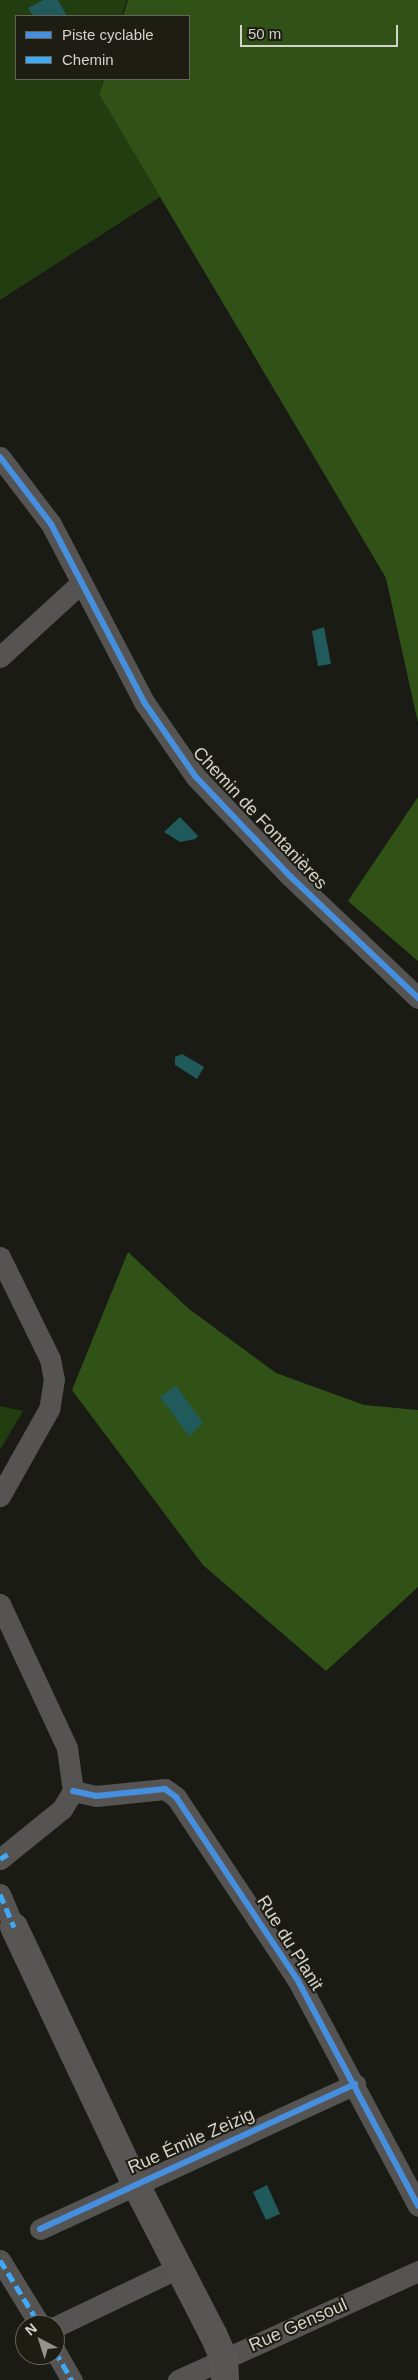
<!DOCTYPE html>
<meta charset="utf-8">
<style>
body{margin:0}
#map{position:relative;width:418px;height:2380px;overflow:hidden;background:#1b1b16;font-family:Arial,sans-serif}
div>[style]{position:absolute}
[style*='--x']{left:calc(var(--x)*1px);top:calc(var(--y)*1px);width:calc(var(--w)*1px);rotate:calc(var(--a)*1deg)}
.green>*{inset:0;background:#223d0f}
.forest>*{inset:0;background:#305217}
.water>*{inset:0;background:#205a5b}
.minor>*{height:21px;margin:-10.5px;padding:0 10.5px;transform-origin:10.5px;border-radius:10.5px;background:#565453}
.secondary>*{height:28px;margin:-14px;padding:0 14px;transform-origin:14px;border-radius:14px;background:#575655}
.quiet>*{height:5px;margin-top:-2.5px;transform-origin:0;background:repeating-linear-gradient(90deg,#3fa9f5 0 10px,transparent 0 15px)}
.cycleway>*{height:6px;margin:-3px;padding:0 3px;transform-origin:3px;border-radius:3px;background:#468fdf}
span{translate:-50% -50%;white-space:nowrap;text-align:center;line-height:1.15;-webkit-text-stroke:4px #1e1d13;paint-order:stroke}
.street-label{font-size:18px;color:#d3d2cb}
.legend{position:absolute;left:15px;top:15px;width:175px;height:65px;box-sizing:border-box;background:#1e1d13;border:1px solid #66655d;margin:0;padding:6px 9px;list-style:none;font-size:15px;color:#d3d2cb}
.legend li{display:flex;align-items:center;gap:10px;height:25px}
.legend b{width:25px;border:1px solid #66655d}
.north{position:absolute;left:15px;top:2315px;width:50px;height:50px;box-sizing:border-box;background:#1e1d13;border:1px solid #66655d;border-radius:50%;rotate:320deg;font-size:14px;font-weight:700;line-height:20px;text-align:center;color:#d3d2cb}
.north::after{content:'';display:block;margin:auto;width:18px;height:22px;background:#93928c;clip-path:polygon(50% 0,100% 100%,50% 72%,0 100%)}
.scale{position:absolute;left:240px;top:25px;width:158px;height:22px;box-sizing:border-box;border:2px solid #d3d2cb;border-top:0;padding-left:6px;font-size:15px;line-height:18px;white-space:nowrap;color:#d3d2cb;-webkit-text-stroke:4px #1e1d13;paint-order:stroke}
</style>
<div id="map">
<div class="green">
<i style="clip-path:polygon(0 0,127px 0,122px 16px,16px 16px,16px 79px,103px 79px,99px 94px,160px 197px,0 300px)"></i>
<i style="clip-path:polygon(0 1406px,23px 1411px,0 1450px)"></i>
</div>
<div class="forest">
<i style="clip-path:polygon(128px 0,418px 0,418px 723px,386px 578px,99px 94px,104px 79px,189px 79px,189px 16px,123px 16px)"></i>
<i style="clip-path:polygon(418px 797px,418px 961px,348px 901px)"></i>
<i style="clip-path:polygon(128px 1252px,189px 1309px,276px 1373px,364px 1405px,418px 1410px,418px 1587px,326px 1671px,203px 1565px,72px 1390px)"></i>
</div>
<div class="water">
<i style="clip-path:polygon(43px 0,58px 0,67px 16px,33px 16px,28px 8px)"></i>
<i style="clip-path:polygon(324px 627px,331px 664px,318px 666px,312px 631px)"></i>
<i style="clip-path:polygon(180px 817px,198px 836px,195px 839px,180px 842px,164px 832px)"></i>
<i style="clip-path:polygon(182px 1054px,204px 1067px,197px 1079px,175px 1065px,175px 1057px)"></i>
<i style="clip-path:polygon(176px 1386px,203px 1423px,189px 1436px,160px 1397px)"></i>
<i style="clip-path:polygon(267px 2185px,280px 2214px,266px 2220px,253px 2192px)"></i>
</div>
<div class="minor">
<i style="--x:0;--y:457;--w:84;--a:52.7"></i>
<i style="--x:51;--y:524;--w:201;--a:62.4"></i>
<i style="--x:144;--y:702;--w:90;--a:55.4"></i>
<i style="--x:195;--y:776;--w:138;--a:46.5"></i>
<i style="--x:290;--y:876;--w:177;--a:43.6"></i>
<i style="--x:0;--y:657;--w:110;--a:-42.4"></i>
<i style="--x:0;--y:1257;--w:114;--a:63.9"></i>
<i style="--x:50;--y:1359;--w:20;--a:79"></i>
<i style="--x:54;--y:1379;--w:30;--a:99"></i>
<i style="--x:49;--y:1409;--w:100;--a:119.4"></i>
<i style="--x:0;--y:1604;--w:159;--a:65"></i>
<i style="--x:67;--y:1748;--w:43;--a:82.1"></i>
<i style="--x:73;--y:1791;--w:24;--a:12"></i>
<i style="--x:96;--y:1796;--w:69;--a:-5.8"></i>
<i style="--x:165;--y:1789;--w:14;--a:36"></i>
<i style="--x:176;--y:1797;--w:219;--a:56.4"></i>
<i style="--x:297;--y:1979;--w:257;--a:61.9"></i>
<i style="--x:0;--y:1859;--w:80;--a:-38.9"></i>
<i style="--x:62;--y:1809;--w:21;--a:-59"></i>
<i style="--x:0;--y:1894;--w:36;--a:67"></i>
<i style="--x:40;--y:2229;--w:347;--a:-24.7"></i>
<i style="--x:0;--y:2260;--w:76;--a:58.4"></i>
<i style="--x:55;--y:2327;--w:139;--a:-25.6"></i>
<i style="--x:55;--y:2351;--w:34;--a:60"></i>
<i style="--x:178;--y:2380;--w:264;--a:-24.4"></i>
</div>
<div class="secondary">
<i style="--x:14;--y:1927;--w:283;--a:64.7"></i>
<i style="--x:135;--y:2183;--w:170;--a:62.7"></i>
<i style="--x:213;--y:2334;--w:27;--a:66"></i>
<i style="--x:224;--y:2359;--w:21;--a:87"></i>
</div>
<div class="quiet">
<i style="--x:0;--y:1859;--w:9;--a:-32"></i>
<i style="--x:0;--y:1894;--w:36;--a:67"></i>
<i style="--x:0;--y:2260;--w:76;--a:58.4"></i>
<i style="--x:55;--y:2351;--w:34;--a:60"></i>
</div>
<div class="cycleway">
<i style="--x:0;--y:457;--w:84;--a:52.7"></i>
<i style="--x:51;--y:524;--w:201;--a:62.4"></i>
<i style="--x:144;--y:702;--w:90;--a:55.4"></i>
<i style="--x:195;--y:776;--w:138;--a:46.5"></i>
<i style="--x:290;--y:876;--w:177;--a:43.6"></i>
<i style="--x:73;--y:1791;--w:24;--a:12"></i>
<i style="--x:96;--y:1796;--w:69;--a:-5.8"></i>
<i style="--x:165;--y:1789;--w:14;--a:36"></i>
<i style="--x:176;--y:1797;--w:219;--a:56.4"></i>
<i style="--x:297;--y:1979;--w:257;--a:61.9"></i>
<i style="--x:40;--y:2229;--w:347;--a:-24.7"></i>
</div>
<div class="street-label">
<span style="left:260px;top:818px;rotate:47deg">Chemin de Fontanières</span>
<span style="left:290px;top:1943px;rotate:58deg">Rue du Planit</span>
<span style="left:191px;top:2141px;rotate:-24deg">Rue Émile Zeizig</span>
<span style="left:298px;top:2325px;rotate:-24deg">Rue Gensoul</span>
</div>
<ul class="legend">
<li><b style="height:6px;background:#468fdf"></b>Piste cyclable</li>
<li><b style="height:6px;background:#3fa9f5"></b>Chemin</li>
</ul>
<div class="north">N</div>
<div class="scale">50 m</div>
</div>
